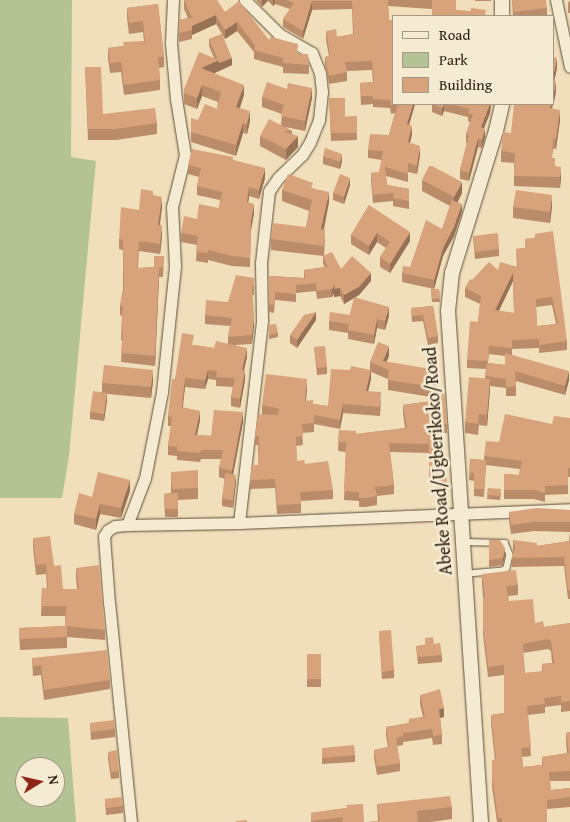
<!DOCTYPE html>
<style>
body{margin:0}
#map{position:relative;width:570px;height:822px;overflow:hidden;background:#f0dfba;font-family:"Gentium Book Plus",serif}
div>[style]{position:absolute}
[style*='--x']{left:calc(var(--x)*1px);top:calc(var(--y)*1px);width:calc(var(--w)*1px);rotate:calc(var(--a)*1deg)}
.green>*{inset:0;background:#b4c394}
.roads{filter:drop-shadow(0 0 1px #5c4d39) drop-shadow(0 0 1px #5c4d39)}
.service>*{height:5.5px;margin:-2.75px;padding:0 2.75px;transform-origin:2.75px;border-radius:2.75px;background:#f5ead2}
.minor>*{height:11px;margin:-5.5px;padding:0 5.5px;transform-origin:5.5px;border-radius:5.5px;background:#f5ead2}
.tertiary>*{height:14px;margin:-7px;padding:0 7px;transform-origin:7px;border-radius:7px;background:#f5ead2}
.wall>*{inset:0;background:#ba8c6a}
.shaded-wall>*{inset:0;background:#977256}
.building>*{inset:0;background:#d8a37b}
span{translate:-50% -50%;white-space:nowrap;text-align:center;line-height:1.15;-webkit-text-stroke:5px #f5ead2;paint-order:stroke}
.street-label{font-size:18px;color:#2b1c0e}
.legend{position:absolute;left:392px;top:15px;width:162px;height:90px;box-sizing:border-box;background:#f5ead2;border:1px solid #a49884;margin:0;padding:6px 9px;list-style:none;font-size:15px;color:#2b1c0e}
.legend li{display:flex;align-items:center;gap:10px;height:25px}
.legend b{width:25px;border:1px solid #a49884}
.north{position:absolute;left:15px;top:757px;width:50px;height:50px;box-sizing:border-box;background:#f5ead2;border:1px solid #a49884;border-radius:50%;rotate:81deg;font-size:14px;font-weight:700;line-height:20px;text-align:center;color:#2b1c0e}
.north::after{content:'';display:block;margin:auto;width:18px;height:22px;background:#8f2418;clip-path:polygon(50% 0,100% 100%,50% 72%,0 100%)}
</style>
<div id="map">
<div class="green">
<i style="clip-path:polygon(0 0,72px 0,71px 157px,96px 161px,69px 456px,62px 498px,0 498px)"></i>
<i style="clip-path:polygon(evenodd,0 717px,68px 718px,76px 822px,0 822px,0 717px,25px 767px,55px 767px,55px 797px,25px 797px,25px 767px)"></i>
</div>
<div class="roads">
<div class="service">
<i style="--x:464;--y:542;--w:41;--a:1.4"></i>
<i style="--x:505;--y:543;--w:13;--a:67"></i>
<i style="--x:510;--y:555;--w:13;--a:103"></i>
<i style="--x:507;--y:568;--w:5;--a:143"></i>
<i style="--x:503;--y:571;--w:37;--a:175"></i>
</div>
<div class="minor">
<i style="--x:556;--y:0;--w:68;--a:78.2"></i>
<i style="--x:239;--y:523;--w:204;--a:-83.5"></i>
<i style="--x:262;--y:320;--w:57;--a:-91"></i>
<i style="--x:261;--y:263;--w:72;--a:-83.7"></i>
<i style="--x:269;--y:191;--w:16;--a:-55"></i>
<i style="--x:278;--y:178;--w:33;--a:-44"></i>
<i style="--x:302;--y:155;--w:15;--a:-58"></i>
<i style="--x:310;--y:142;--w:24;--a:-68"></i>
<i style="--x:319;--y:120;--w:28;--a:-84"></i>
<i style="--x:322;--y:92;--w:19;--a:-96"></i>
<i style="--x:320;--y:73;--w:22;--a:-112"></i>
<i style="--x:312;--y:53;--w:39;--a:-150"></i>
<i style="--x:278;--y:33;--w:47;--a:-135"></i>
<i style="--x:127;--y:525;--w:50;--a:-69"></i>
<i style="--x:145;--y:478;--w:88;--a:-78.8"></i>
<i style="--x:162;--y:392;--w:127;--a:-84.1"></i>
<i style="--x:175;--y:266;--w:59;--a:-92.9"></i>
<i style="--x:172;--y:207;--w:54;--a:-76"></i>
<i style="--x:185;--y:155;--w:57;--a:-99.1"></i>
<i style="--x:176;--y:99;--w:56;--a:-95.1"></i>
<i style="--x:171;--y:43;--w:43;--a:-87.3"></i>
<i style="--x:131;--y:822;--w:220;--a:-95.7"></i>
<i style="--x:109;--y:603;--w:67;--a:-94.3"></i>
<i style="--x:104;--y:536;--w:7;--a:-56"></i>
<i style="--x:108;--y:530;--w:8;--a:-30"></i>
<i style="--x:115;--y:526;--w:12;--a:-5"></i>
<i style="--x:127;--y:525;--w:112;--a:-1"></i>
<i style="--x:239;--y:523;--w:331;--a:-2.4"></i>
</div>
<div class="tertiary">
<i style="--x:502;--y:16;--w:16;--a:-90"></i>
<i style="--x:481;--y:822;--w:512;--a:-93.69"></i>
<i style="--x:448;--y:311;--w:38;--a:-84"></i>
<i style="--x:452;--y:273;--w:149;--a:-72.8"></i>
<i style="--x:496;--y:131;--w:28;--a:-77"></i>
</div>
</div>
<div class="wall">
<i style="clip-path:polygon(184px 0,225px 12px,269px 40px,298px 54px,309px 65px,309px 74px,283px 73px,283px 67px,254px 59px,254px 52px,237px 31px,225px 39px,222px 34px,232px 65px,219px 71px,219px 69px,219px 71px,214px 73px,244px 95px,240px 108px,250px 121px,247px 134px,243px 133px,236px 156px,191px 142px,191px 132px,198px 120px,217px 109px,218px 102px,202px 96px,197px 109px,184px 104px,184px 89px,214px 58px,209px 46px,209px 39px,222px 34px,216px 24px,192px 35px,192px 39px,179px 42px,179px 20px,188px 18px,184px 9px)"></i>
<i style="clip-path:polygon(256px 0,456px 0,456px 10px,486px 16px,432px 9px,388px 6px,394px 104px,415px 104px,409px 125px,412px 134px,410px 143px,420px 155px,417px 174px,408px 172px,408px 182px,386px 176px,387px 185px,409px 189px,409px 209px,393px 206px,393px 201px,373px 203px,371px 181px,371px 173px,379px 172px,382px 160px,368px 158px,368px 150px,389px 135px,395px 113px,391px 114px,390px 108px,373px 107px,373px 104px,361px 105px,360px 83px,373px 82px,372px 70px,347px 71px,347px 81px,329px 84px,325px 65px,325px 57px,329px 56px,326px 40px,326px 31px,337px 37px,353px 34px,352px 9px,312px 10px,303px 39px,283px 27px,283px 19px,290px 9px,275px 4px,273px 6px,268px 1px,262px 7px)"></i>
<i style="clip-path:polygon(475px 0,491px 0,491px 1px,475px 1px)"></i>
<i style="clip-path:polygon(512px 0,547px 8px,547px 16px,513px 16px)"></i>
<i style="clip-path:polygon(570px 0,570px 13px,568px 13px,568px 3px)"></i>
<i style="clip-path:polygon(158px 4px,164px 57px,164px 67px,159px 68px,160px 80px,160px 90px,124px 95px,121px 72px,110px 73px,108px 58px,108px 48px,123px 46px,144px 41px,143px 32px,129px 34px,127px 18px,127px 8px)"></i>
<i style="clip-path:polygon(85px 67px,103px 114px,157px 123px,157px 134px,116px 140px,88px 140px)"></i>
<i style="clip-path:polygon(262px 97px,312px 98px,305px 131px,285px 127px,292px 131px,292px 134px,298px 147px,286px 160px,260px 146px,260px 136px,281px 125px,282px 114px,262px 107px)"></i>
<i style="clip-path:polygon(329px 98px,345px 117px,357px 116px,357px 140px,331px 141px)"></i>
<i style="clip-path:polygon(432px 104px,491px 104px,490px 113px,484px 128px,485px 137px,482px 148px,478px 147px,469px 181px,460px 179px,460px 170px,467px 143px,466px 143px,466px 134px,470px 122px,468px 121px,468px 117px,444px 111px,442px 116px,432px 112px)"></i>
<i style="clip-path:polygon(552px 108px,560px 120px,556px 149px,553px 149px,552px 158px,555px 166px,561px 177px,560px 188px,514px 186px,514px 163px,501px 162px,501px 151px,511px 133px)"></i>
<i style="clip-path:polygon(323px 156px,342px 161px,340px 169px,323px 164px)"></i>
<i style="clip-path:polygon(233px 160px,265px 178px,259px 199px,249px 196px,248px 203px,254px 213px,251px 230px,250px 267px,232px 266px,208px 260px,208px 263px,196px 261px,197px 245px,181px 242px,181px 233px,197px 219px,219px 208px,220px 200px,197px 195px,197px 186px,199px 177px,188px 174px,188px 165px)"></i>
<i style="clip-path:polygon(422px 180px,462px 193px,458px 202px,462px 212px,454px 236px,443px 256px,434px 289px,402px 282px,402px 273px,410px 267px,442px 229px,450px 206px,422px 191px)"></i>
<i style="clip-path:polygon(350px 185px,344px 204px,333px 200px,333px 193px)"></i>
<i style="clip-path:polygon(313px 188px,329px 202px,324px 230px,325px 241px,324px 256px,341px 269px,371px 281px,359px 295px,355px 297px,389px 316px,385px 330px,377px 328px,374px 344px,348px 339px,348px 333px,329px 330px,329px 321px,350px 315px,354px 298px,344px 304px,340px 296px,334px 297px,334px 293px,332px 297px,317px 299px,316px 291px,296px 293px,296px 302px,275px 300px,274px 313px,269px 312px,269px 276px,304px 278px,304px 270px,325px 267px,323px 264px,323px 256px,271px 250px,271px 239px,306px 227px,309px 211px,282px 201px,282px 190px)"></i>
<i style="clip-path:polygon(153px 195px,162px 207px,160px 225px,162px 235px,160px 254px,139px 251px,138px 268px,154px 267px,164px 256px,163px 277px,159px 277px,155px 366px,121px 362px,122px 341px,121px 340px,122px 316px,120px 315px,120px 306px,123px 289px,123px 250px,119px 249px,119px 239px,139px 210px)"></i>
<i style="clip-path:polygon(369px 205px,410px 241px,390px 273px,380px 267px,380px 257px,386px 248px,377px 242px,369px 255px,351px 244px,351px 235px)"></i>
<i style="clip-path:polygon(552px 206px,550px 223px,513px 218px,513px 207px)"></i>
<i style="clip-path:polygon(evenodd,535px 234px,567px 341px,567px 350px,539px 353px,539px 348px,512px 349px,512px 355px,569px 380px,565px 395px,516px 381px,516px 396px,506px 396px,506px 388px,490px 386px,487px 426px,479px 425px,478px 435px,465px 433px,465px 422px,485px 378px,486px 369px,467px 368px,467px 360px,478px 322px,480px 304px,465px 297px,465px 288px,472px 280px,498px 270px,517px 267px,516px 249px,525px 248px,525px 239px,535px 238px,535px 234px,513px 281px,514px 313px,499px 311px,513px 281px,535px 234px,552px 305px,556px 324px,537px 326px,536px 307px,552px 305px,535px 234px,489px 354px,505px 356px,505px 365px,488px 363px,489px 354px)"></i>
<i style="clip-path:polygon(473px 236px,499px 249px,499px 256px,475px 259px)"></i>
<i style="clip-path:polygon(254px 278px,254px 295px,252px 295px,254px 326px,252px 344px,235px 345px,247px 357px,244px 370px,245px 380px,240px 408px,231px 406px,231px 397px,233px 387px,216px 386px,216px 380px,208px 379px,205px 389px,185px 387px,182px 407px,200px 420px,197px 435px,211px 436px,243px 422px,233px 474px,236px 482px,233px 508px,222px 506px,222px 499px,225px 479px,219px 477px,219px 468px,221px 459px,201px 459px,200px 462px,177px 460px,177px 456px,168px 455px,168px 446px,171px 426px,168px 426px,168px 416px,175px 379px,194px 345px,214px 348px,228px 344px,228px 337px,230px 326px,205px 324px,205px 315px,228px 302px)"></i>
<i style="clip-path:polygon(431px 289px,439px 289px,440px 302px,432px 302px)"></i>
<i style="clip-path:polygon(433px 306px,438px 336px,438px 343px,428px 345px,423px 321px,412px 322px,411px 308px)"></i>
<i style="clip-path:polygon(316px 320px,297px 348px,290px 343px,290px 335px)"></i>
<i style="clip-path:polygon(269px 325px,278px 333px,278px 337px,269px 339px)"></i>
<i style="clip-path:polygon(314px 347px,327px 367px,327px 374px,317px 375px)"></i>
<i style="clip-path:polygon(389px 356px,386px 362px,437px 380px,435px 391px,447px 424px,447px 433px,440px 434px,440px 450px,443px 475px,448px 493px,448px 502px,439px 503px,436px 477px,429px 477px,429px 453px,390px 452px,394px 485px,394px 494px,377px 496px,377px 505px,366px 507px,359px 507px,359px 501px,344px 500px,346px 452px,338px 451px,339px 430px,356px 434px,405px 428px,403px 414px,403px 405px,431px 401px,431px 397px,388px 390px,388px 379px,371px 372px,371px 379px,368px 391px,381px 401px,380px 416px,343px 413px,340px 429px,314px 424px,314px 432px,302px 433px,303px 445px,296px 446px,297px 461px,305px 464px,333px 490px,333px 499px,301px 501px,301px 513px,277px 514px,275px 488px,250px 489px,250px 480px,258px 465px,258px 445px,255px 445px,255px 436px,262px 414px,262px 405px,307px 388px,306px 401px,313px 404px,328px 406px,350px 370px,370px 370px,370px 362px)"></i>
<i style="clip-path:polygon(153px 381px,151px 398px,107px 394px,107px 400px,104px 421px,90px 419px,90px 412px,102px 392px,102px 383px)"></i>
<i style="clip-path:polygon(570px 418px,570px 477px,568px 477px,568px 494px,545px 495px,545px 502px,534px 499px,504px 499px,504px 474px,519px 475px,520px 469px,486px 465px,484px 497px,474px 496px,474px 481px,469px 480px,470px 459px,484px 460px,484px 456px,499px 442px)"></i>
<i style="clip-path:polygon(171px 472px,198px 488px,198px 499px,178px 500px,178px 517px,165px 517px,164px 494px,171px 493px)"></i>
<i style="clip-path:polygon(488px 488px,501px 493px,500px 500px,487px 499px)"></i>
<i style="clip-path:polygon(130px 491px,121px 518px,100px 514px,96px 530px,74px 524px,74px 514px,92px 497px)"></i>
<i style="clip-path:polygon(570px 510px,570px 599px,568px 599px,564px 566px,512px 567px,512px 558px,513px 552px,513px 540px,537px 546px,569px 541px,570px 532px,534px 531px,511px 534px,509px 521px,509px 512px)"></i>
<i style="clip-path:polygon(33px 538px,54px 566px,63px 589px,77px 589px,76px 578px,76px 568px,105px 630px,105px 640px,67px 637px,67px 648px,20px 650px,19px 628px,65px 626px,65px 616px,41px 616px,42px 588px,47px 589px,46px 574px,36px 575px,33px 548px)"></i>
<i style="clip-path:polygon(489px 540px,505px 555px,503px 565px,489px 567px)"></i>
<i style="clip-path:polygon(evenodd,482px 574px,518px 585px,518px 595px,508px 596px,509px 601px,535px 623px,544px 627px,570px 623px,570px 711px,561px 712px,561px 705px,545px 707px,545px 713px,528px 715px,531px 756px,522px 757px,523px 767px,542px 765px,542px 757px,567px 753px,566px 742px,566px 733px,570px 732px,570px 781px,550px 781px,551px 790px,570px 788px,570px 807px,547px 809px,547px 822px,497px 822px,492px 787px,492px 760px,495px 760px,491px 724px,491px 715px,504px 713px,504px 675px,488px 677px,483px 635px,483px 597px,482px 584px,482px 574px,548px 649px,551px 651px,552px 663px,542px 664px,542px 672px,525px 673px,523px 653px,548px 649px)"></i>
<i style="clip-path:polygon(379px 631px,394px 670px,394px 678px,382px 679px)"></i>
<i style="clip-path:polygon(425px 638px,434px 644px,442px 655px,442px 662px,418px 664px,416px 646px,425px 645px)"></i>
<i style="clip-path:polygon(307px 654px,321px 654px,321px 687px,307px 687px)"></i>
<i style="clip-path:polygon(32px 658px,110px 680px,110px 689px,44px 700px,41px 675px,33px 676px)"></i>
<i style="clip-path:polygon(420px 695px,444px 717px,440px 718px,442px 735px,442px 744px,433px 745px,432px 738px,403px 742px,403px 745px,397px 746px,400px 763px,400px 771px,377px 775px,374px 758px,374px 750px,388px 747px,386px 736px,386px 727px,409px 723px,409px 719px,423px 717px,420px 704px)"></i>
<i style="clip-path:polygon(90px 723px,115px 729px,115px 737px,91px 740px)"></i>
<i style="clip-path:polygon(322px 748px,355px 755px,355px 762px,322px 764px)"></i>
<i style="clip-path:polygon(108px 752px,119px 771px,119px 778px,111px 779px,108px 759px)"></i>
<i style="clip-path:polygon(105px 799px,123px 806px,123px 813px,106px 815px)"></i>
<i style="clip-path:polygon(377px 804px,452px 807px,452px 819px,431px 822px,368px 822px,378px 821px)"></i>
<i style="clip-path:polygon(346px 808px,364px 822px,311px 822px,311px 813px)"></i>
</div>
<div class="shaded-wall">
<i style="clip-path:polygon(262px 0,268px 0,262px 7px)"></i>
<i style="clip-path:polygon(273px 0,275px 0,275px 4px,273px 6px)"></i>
<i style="clip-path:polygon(312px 1px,312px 10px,303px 39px,303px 31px)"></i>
<i style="clip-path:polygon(216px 15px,216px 24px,192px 35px,192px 26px)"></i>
<i style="clip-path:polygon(237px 22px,237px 31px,225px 39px,225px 30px)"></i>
<i style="clip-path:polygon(232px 58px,232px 65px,219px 71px,219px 63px)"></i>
<i style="clip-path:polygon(557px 58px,557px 69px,554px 82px,554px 72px)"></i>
<i style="clip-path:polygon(219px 60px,219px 71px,201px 79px,201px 68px)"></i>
<i style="clip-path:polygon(556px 81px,556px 92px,554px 102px,554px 92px)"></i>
<i style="clip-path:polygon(202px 85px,202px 96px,197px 109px,197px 98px)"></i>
<i style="clip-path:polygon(244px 85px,244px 95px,236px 118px,236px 107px)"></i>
<i style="clip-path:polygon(312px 88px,312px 98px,305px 131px,305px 121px)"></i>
<i style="clip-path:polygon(413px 104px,415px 104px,407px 132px,407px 124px)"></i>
<i style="clip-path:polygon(444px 104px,444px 111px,442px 116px,442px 108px)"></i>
<i style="clip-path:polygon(490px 104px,491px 104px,490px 113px,481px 136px,481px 127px)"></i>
<i style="clip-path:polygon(551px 104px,553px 104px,550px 119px,550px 108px)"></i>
<i style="clip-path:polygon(560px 110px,560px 120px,556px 149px,556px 139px)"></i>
<i style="clip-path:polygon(250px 111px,250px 121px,247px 134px,247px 124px)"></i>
<i style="clip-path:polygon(243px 123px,243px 133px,236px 156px,236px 145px)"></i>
<i style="clip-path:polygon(412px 126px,412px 134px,408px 151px,408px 142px)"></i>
<i style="clip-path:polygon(485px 129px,485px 137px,482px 148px,482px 140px)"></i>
<i style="clip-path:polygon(298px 136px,298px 147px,286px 160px,286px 149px)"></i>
<i style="clip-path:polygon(478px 138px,478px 147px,469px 181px,469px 173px)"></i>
<i style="clip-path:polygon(420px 146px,420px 155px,417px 174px,417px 166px)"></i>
<i style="clip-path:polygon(342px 154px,342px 161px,340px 169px,340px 162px)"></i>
<i style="clip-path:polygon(561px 167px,561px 177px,560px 188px,560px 177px)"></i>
<i style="clip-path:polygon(265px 168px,265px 178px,259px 199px,259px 190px)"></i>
<i style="clip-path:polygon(350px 178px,350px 185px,344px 204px,344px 197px)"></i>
<i style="clip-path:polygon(462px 182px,462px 193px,454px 208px,454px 197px)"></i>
<i style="clip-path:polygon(249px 187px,249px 196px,247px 212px,247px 202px)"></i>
<i style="clip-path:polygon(329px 192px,329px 202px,321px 240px,321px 229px)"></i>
<i style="clip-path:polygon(552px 195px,552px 206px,550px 223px,550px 212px)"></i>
<i style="clip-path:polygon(162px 197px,162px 207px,158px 235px,158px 225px)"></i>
<i style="clip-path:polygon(254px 204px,254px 213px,251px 230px,250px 267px,251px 221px)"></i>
<i style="clip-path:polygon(462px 204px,462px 212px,454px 236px,443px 256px,434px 289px,434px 280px,443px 248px)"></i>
<i style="clip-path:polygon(162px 225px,162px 235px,160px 254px,160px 244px)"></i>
<i style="clip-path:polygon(410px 232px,410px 241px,390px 273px,390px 264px)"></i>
<i style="clip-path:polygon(377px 233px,377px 242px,369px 255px,369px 246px)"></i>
<i style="clip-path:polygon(159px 267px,159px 277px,155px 366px,155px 356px)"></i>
<i style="clip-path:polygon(371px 273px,371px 281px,359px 295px,344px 304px,344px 295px)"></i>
<i style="clip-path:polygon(513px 273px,513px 281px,495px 319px,495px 310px)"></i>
<i style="clip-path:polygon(335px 284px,340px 288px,340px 296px,334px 297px,334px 293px,332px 297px,332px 289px)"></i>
<i style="clip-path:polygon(389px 307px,389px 316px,385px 330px,385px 321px)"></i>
<i style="clip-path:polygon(316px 312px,316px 320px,297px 348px,297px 340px)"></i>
<i style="clip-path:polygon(254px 317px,254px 326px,252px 344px,252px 335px)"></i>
<i style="clip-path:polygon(377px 319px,377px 328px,374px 344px,374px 335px)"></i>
<i style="clip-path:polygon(389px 346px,389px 356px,384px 368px,383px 361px)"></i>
<i style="clip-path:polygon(247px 348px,247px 357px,242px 379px,242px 370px)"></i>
<i style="clip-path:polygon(153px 370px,153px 381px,151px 398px,151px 387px)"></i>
<i style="clip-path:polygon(208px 370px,208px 379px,205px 389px,205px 380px)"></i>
<i style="clip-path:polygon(245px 370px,245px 380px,240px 408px,240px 399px)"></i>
<i style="clip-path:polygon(371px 370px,371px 379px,366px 400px,366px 391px)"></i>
<i style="clip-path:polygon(437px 370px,437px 380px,434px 397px,434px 387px)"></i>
<i style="clip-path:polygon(569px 371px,569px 380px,565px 395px,565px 386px)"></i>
<i style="clip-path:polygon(185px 378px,185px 387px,182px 416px,182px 407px)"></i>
<i style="clip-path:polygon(307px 379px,307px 388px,305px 410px,305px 401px)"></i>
<i style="clip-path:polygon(490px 379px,490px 390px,487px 426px,487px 415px)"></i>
<i style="clip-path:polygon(107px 393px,107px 400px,104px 421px,104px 414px)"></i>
<i style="clip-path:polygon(343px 404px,343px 413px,340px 429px,340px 420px)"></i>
<i style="clip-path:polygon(200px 411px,200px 420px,195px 444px,195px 435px)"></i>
<i style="clip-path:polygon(243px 412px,243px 422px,232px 480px,232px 471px)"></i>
<i style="clip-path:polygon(236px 475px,236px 482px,233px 508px,233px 500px)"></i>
<i style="clip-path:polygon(130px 480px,130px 491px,121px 518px,121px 508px)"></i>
<i style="clip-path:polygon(100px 504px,100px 514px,96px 530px,96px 519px)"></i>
<i style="clip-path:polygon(505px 548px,505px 555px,503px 565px,503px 558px)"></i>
<i style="clip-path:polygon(444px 708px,444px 717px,439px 718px,439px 709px)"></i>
</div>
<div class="building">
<i style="clip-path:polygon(184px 0,217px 0,225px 12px,239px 1px,269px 40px,271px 37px,298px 44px,297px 54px,308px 54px,309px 65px,283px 63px,283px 58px,254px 50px,255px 45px,237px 22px,225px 30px,216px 15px,192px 26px,192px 30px,179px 33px,179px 20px,192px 18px)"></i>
<i style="clip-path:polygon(287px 0,388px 0,389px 20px,394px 20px,394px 104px,413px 104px,407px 124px,412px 126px,408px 142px,420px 146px,417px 166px,408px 163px,408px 174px,385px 167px,387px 185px,409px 189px,409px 201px,393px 198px,394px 193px,373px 195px,371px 173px,379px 172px,383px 151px,368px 150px,370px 134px,389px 135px,398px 104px,391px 105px,390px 100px,373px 99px,373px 96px,361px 96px,360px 83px,374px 82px,372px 61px,345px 62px,347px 72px,329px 76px,325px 57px,330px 56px,326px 31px,336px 29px,337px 37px,354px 34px,352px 1px,312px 1px,303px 31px,283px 19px,294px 3px)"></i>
<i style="clip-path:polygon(427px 0,456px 0,456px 10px,471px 11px,471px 8px,486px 10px,485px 16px,432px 16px,432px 0)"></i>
<i style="clip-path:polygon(512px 0,546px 0,547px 8px,514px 12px)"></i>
<i style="clip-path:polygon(158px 4px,164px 57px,158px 57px,160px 80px,124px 85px,121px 62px,110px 63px,108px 48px,124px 46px,123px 42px,145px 41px,143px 21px,129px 23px,127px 8px)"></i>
<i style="clip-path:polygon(222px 34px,232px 58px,219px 63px,209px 39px)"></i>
<i style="clip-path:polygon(199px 52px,219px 60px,201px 68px,244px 85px,236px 107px,250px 111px,247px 124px,243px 123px,236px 145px,191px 132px,191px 118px,198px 120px,205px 104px,217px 109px,221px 92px,202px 85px,197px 98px,184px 93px,184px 89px)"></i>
<i style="clip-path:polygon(554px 57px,557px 58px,554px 72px)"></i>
<i style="clip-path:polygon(85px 67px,101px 67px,103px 114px,155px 108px,157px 123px,116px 129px,88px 129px)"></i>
<i style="clip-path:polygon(554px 81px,556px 81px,554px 92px)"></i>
<i style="clip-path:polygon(267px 82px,287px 89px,288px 83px,312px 88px,305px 121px,281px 116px,284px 105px,262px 97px)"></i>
<i style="clip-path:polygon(329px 98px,345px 98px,345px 117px,357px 116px,357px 133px,331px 133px)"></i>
<i style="clip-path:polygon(432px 104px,444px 104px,442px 108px)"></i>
<i style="clip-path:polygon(450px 104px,490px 104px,481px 127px,485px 129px,482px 140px,478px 138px,469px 173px,460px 170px,469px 135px,466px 134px,473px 114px,468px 113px,470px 109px)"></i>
<i style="clip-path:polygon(514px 104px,551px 104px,550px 108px,560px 110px,556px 139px,553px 138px,552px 158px,555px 158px,555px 166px,561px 167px,560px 177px,514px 176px,515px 153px,501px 151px,503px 132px,511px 133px)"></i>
<i style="clip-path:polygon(269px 119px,292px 131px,283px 131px,298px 136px,286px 149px,260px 136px)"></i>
<i style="clip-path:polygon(325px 148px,342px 154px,340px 162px,323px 156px)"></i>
<i style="clip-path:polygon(192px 149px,233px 157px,233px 160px,265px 168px,259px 190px,249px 187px,247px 202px,254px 204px,251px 221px,250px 258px,232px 256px,208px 250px,208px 253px,196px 252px,198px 236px,181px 233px,184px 216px,197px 219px,199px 204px,219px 208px,222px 192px,197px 186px,201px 168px,188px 165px)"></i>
<i style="clip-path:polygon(429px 166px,432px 166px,462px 182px,454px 197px,422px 180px)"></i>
<i style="clip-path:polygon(288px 174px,313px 183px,311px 188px,329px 192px,321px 229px,325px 230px,324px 246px,271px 239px,273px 223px,306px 227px,312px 200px,282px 190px)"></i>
<i style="clip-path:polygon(340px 174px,350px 178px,344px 197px,333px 193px)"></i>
<i style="clip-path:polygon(141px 189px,153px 191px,153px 195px,162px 197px,158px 225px,162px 225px,160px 244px,139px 241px,137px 268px,157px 267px,154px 267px,154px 256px,164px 256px,163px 267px,159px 267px,155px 356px,121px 353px,123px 331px,121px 330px,123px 306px,120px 306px,124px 288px,123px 240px,119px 239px,121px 207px,139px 210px)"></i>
<i style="clip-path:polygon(516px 190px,552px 195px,550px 212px,513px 207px)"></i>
<i style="clip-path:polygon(452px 200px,462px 204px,454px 227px,443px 248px,434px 280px,402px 273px,403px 266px,410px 267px,426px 220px,442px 229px)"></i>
<i style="clip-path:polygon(369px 205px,410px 232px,390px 264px,380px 257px,390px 242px,377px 233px,369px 246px,351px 235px)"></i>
<i style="clip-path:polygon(evenodd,553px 231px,567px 341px,539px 345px,539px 339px,512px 340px,512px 348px,489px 346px,488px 361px,467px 360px,470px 321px,478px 322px,481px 296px,465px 288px,470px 279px,472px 280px,489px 262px,498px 270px,500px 262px,518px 267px,516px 249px,525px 248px,525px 239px,536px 238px,535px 234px,553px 231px,513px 273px,514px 313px,495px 310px,513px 273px,553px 231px,552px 297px,558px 324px,537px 326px,536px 299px,552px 297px)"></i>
<i style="clip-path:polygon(498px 233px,499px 249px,475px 252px,473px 236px)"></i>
<i style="clip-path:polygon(332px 252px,341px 269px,352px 256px,371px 273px,359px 287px,344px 295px,340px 288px,334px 289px,335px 284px,332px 289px,317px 291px,316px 283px,296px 285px,296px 294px,275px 292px,274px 305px,269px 304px,269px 276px,305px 278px,304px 270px,328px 267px,323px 256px)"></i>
<i style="clip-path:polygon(236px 275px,254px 278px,254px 286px,252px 286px,254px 317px,252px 335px,228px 337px,232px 318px,205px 315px,206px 300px,228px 302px)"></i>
<i style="clip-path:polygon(431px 289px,439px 289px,440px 298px,432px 299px)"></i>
<i style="clip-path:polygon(354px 297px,389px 307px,385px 321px,377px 319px,374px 335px,348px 330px,349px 324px,329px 321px,330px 312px,350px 315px)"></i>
<i style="clip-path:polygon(433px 306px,438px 336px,428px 338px,423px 315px,412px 316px,411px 308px)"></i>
<i style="clip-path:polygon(316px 312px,297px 340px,290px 335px,304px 315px)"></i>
<i style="clip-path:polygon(276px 324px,278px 333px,269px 335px,269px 325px)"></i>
<i style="clip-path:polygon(182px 333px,194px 335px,192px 345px,214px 348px,216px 341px,247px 348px,242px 370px,245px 370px,240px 399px,231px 397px,235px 378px,216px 377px,217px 371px,208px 370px,205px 380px,185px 378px,182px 407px,200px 411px,195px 435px,211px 436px,214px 410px,243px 412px,232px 471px,219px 468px,223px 450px,201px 450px,200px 453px,177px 451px,177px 447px,168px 446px,172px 417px,168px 416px,172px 379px,175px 379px)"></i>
<i style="clip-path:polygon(378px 342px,389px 346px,383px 361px,437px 370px,434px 387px,388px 380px,389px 370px,370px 362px)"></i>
<i style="clip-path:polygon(325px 346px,327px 367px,317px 368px,314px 347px)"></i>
<i style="clip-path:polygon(505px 353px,569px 371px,565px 386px,515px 371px,516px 386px,506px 387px,506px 379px,485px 376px,487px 363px,505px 365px)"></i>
<i style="clip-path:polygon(104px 365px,153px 370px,151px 387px,102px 383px)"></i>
<i style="clip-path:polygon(351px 366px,371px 370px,366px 391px,381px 392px,380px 407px,343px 404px,340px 420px,314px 415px,314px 423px,302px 424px,303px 436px,296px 437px,297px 461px,304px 460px,305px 464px,328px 461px,333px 490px,300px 492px,301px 504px,277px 505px,275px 479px,250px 480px,252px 465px,258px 465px,259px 436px,255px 436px,258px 414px,278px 415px,279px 409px,262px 405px,266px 374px,307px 379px,305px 401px,313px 400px,313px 404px,328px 406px,331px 369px,350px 370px)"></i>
<i style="clip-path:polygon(469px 377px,490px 379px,487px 415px,479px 414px,478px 424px,465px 422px)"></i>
<i style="clip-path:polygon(444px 390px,447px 424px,440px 425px,440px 450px,443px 450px,443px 475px,446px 475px,448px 493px,439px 494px,436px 468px,429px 468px,429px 444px,389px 443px,394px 485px,375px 487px,377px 496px,366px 498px,359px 498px,359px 492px,344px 491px,346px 442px,338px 442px,339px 430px,356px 431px,356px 434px,407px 428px,403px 405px,432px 401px,431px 391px)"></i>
<i style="clip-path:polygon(93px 391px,107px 393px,104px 414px,90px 412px)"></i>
<i style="clip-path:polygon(505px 414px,552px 424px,554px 416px,570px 418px,570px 468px,568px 468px,568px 485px,545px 486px,545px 493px,534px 490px,504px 490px,504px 474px,519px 475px,522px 461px,484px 456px,486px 441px,499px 442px)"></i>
<i style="clip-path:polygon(470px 459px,486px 460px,484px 489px,474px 489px,474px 473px,469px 473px)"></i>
<i style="clip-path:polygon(198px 470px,198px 488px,172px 489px,171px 472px)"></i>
<i style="clip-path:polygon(98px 472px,130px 480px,121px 508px,100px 504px,96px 519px,74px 514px,79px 493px,92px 497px)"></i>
<i style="clip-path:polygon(225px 473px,236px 475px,233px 500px,222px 499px)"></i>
<i style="clip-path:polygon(488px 488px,501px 489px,500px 496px,487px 495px)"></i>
<i style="clip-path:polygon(178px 493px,178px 509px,165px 509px,164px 494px)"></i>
<i style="clip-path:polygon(537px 508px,570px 510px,570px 537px,570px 522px,534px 522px,511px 525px,509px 512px)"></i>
<i style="clip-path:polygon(50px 536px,54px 566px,61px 565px,63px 589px,79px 589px,76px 568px,99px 565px,105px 630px,65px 626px,66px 606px,41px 606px,42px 588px,48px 589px,46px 564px,36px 565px,33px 538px)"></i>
<i style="clip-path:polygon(489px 540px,500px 540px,505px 548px,503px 558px,489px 560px)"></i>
<i style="clip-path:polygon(513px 540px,537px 543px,537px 546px,570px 541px,570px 590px,568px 591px,564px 557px,512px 558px,515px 547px)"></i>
<i style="clip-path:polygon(evenodd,516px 570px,518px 585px,506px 586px,509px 601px,533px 599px,535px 623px,543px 621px,544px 627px,570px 623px,570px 701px,561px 702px,561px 696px,544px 698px,545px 704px,527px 706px,531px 747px,521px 748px,523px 767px,543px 765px,542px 757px,569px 753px,566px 733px,570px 732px,570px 771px,549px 772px,551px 790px,570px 788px,570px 797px,547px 800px,547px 822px,502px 822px,502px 818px,498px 818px,492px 777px,492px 760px,496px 759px,491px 715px,504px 713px,504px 665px,488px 667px,483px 626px,483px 598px,485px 597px,482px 574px,516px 570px,548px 639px,551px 641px,554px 663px,542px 664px,543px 671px,525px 673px,523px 644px,548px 639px)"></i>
<i style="clip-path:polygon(67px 626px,67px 637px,20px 639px,19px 628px)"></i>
<i style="clip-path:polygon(391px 630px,394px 670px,382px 672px,379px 631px)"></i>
<i style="clip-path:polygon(433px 637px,434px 644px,440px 643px,442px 655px,418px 657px,416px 646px,425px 645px,425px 638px)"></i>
<i style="clip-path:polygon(107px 650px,110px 680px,44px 690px,41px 665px,33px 666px,32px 658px)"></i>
<i style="clip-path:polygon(307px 654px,321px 654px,321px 679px,307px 679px)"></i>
<i style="clip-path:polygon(440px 689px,444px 708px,439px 709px,442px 735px,433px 736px,432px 729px,403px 733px,403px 736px,396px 738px,400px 763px,377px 767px,374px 750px,389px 747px,386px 727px,410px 723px,409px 719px,425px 717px,420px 695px)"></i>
<i style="clip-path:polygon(114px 720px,115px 729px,91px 732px,90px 723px)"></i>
<i style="clip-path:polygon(354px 745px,355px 755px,322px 758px,322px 748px)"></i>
<i style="clip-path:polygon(117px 750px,119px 771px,111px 772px,108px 752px)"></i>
<i style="clip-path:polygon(450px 796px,452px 807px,417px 811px,418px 822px,368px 822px,380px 821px,377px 804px)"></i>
<i style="clip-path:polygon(122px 797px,123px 806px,106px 808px,105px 799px)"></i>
<i style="clip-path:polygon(363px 804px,364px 822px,343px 822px,343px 817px,311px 821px,311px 813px,347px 808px,346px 805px)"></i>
<i style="clip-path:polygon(247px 820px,247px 822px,236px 822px,236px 821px)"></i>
</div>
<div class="street-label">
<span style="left:438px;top:461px;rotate:-94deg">Abeke Road/Ugberikoko/Road</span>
</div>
<ul class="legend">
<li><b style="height:6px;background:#f5ead2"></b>Road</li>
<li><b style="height:14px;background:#b4c394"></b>Park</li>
<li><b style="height:14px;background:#d8a37b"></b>Building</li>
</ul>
<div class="north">N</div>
</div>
